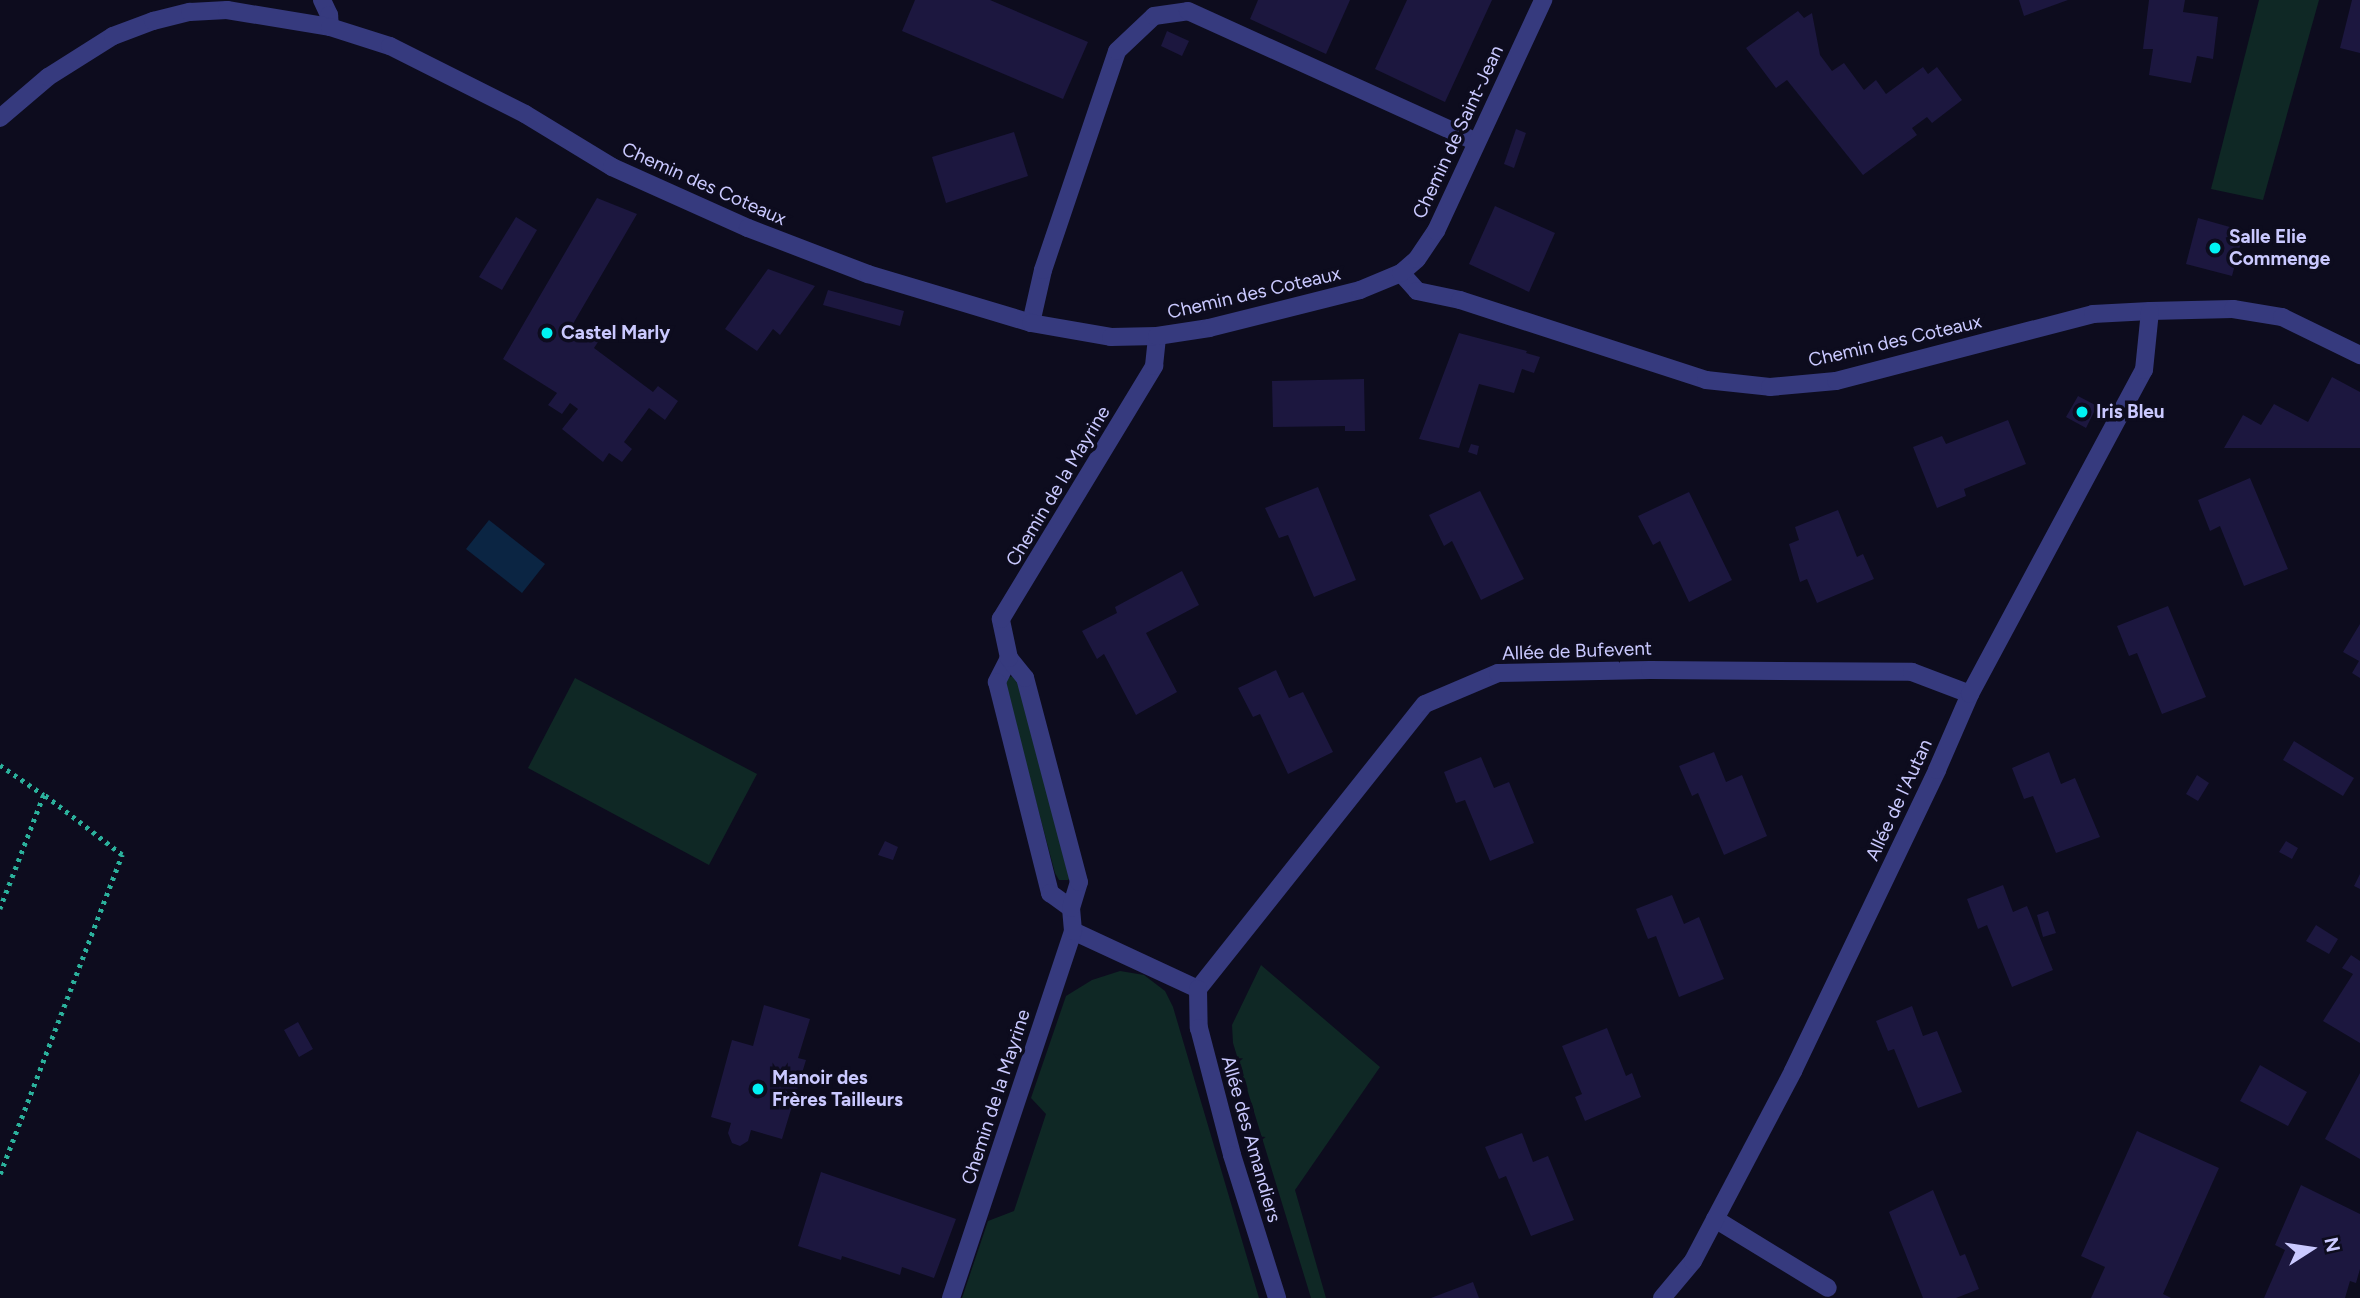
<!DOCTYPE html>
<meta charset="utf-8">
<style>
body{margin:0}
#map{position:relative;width:2360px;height:1298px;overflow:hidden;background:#0d0c1e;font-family:Figtree,sans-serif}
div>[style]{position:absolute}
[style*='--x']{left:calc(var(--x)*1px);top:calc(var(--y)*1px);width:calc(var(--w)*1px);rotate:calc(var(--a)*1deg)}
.green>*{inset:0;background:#0f2825}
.water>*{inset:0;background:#0b2543}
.building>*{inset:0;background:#1c173f}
.path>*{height:4.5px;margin-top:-2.25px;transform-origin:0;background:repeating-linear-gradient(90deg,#2bb19c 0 3.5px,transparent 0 8.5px)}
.service>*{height:18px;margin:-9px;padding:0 9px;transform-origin:9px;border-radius:9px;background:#363a7e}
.minor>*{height:18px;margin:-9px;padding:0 9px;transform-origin:9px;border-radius:9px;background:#363a7e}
.tertiary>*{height:18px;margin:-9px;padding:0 9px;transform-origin:9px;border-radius:9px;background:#363a7e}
.dots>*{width:19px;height:19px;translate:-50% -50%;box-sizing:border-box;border:4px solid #0d0c1e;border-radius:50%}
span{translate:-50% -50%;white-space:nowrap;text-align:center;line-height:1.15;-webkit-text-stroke:7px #0d0c1e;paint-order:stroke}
.street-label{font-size:19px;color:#cac9ff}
.poi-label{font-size:19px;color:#cac9ff;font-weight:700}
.left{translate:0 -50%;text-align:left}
.north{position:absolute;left:2276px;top:1214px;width:70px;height:70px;-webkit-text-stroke:5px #0d0c1e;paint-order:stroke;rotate:78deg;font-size:19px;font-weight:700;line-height:28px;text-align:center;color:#cac9ff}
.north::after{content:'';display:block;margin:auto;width:24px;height:32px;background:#cac9ff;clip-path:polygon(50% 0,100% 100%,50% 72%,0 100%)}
</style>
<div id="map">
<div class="green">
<i style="clip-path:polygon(2259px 0,2319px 0,2263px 200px,2211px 189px)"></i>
<i style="clip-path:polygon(1015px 675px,1019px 680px,1071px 878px,1068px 880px,1059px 880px,1055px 873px,1005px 685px,1007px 678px)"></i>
<i style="clip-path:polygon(575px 678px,757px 774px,709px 865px,528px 768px)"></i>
<i style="clip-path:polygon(1261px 965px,1380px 1067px,1295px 1190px,1326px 1298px,1311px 1298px,1233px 1043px,1232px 1025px)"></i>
<i style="clip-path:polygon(1120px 971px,1144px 975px,1165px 991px,1173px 1007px,1259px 1298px,962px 1298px,988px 1221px,1014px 1211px,1046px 1114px,1031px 1098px,1066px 996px,1092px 980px)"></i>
</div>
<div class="water">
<i style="clip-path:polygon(489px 520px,545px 564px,522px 593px,466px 549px)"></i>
</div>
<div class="building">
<i style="clip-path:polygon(915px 0,990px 0,1088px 42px,1063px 99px,902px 31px)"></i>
<i style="clip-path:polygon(1258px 0,1350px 0,1326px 54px,1250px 19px)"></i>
<i style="clip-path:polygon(1407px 0,1492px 0,1445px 102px,1375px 69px)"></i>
<i style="clip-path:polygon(2019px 0,2068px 0,2024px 16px)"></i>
<i style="clip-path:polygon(2149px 0,2185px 0,2183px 12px,2218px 17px,2213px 59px,2197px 56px,2191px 83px,2149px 75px,2153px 49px,2143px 49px)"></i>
<i style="clip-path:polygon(2352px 0,2360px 0,2360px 53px,2340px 48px)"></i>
<i style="clip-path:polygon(1798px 11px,1804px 18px,1812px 13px,1820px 55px,1832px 71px,1844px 63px,1864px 90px,1876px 80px,1886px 94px,1923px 67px,1928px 74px,1937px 67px,1962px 100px,1932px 123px,1927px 117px,1912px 128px,1917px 135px,1863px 175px,1787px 80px,1776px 88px,1746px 48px)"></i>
<i style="clip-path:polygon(1167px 31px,1189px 41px,1182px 56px,1161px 46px)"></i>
<i style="clip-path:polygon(1516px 129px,1526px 133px,1514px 168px,1504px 164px)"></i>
<i style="clip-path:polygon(1014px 132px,1028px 176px,946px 203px,932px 157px)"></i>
<i style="clip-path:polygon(597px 198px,637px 214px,570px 329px,587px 340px,589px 338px,598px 342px,594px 348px,653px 392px,658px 386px,678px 401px,665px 420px,649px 408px,624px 442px,632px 449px,622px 462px,609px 453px,603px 462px,562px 429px,578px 409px,570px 403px,562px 414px,548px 405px,557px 393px,503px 359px)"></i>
<i style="clip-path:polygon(1495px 206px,1555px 233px,1529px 292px,1469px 264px)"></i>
<i style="clip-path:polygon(516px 217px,537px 230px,502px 290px,479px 277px)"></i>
<i style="clip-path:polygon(2198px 218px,2244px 231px,2232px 276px,2186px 264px)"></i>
<i style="clip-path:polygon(768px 269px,815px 286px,780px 335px,773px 329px,757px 351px,725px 329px)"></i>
<i style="clip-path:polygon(828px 290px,904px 311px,900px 326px,823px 305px)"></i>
<i style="clip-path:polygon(1459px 333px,1527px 351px,1526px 353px,1540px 357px,1534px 373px,1522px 369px,1514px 393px,1479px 384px,1459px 448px,1419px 439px)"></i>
<i style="clip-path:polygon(2332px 377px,2360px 392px,2360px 448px,2224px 448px,2243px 415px,2261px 425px,2274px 404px,2308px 422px)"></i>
<i style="clip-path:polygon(1364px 379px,1365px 431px,1345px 431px,1345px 426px,1273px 427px,1272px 381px)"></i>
<i style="clip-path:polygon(2078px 396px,2097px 406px,2086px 428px,2066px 417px)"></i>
<i style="clip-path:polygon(2008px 420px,2026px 464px,1964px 489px,1966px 496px,1937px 508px,1913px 447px,1942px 436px,1946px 444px)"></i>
<i style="clip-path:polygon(1471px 444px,1479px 446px,1477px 455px,1468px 452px)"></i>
<i style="clip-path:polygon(2250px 478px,2288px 569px,2244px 586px,2220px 526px,2210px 531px,2198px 500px)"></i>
<i style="clip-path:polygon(1318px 487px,1356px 580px,1314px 597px,1288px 535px,1279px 538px,1265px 508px)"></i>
<i style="clip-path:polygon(1480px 491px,1524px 579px,1481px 600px,1452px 541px,1444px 546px,1429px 515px)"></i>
<i style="clip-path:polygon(1689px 492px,1732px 580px,1689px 602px,1660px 541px,1653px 545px,1638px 516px)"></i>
<i style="clip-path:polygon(1838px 510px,1857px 557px,1863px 554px,1874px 579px,1817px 603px,1807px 579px,1800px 582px,1789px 544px,1799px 540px,1795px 527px)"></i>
<i style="clip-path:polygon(1182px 571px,1199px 605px,1146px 633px,1177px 692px,1136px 715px,1104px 654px,1097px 659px,1082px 631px,1117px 613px,1115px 607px)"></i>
<i style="clip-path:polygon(2168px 606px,2206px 697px,2162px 714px,2137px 653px,2129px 656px,2117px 626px)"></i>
<i style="clip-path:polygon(2360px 624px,2360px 678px,2352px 673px,2359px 661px,2343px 652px)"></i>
<i style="clip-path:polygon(1276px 670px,1289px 698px,1303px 692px,1333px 752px,1288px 774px,1260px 714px,1253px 717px,1238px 688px)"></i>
<i style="clip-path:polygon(2294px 741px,2354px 778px,2343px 796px,2283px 760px)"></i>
<i style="clip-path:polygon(1714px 752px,1726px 782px,1742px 775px,1767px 836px,1724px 855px,1698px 793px,1692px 796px,1679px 766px)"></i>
<i style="clip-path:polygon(2049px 752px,2061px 784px,2075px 778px,2100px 837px,2056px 853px,2033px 796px,2024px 799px,2012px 768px)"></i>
<i style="clip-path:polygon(1481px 757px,1494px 788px,1509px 782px,1534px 843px,1490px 861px,1465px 800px,1456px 803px,1444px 772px)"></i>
<i style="clip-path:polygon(2197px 775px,2209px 783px,2198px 801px,2186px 794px)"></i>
<i style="clip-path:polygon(885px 841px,898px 847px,893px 860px,878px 855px)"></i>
<i style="clip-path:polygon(2286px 841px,2298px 848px,2292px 859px,2279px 852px)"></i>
<i style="clip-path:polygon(2360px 874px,2360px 889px,2354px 886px)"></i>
<i style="clip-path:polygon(2003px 885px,2013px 912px,2027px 906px,2053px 970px,2012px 987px,1987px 925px,1978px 929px,1967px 899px)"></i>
<i style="clip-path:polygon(1672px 895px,1684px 924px,1699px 917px,1724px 979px,1679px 997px,1656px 936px,1648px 939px,1636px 909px)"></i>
<i style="clip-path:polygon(2048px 911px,2056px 933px,2043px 937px,2037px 915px)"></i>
<i style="clip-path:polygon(2316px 925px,2338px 939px,2329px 954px,2306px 941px)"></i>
<i style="clip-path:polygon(2351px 955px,2360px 961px,2360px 1043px,2323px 1021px,2353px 974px,2342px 968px)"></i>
<i style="clip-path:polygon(764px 1005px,810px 1019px,798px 1058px,806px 1060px,782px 1139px,751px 1130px,748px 1141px,740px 1146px,732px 1143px,728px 1133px,731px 1123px,711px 1117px,732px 1040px,753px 1046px)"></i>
<i style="clip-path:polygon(1912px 1006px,1923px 1036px,1937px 1031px,1962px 1092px,1918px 1108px,1894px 1049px,1888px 1051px,1876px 1021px)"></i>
<i style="clip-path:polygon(298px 1022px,313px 1049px,299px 1057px,284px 1030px)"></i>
<i style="clip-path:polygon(1607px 1028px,1626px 1076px,1632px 1073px,1641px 1097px,1585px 1121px,1575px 1097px,1582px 1094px,1562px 1046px)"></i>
<i style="clip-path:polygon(2260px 1065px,2307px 1092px,2288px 1126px,2240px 1101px)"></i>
<i style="clip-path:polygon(2360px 1073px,2360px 1159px,2325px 1139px)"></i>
<i style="clip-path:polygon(2137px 1131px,2219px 1168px,2163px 1294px,2171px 1298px,2091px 1298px,2105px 1267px,2081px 1256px)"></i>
<i style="clip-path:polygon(1522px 1133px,1533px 1162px,1548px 1156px,1574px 1220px,1531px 1236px,1506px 1176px,1499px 1179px,1485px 1147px)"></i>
<i style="clip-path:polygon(821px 1172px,956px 1219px,934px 1278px,902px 1267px,900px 1275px,842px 1256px,841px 1260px,798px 1246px)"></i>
<i style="clip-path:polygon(2301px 1185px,2360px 1214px,2360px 1269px,2356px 1283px,2350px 1281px,2345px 1298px,2264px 1298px,2285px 1250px,2275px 1245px)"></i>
<i style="clip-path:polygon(1933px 1190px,1960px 1256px,1965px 1254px,1979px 1289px,1956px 1298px,1923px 1298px,1889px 1212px)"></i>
<i style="clip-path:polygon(1473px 1282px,1479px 1298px,1431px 1298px)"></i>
</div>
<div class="path">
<i style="--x:0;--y:765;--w:53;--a:34.3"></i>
<i style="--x:44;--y:795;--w:122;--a:111.1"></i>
<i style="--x:0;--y:1174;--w:342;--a:-69.1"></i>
<i style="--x:122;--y:855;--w:98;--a:-142.4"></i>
</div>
<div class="service">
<i style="--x:1031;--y:323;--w:54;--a:-77.2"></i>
<i style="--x:1043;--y:270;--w:231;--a:-71.3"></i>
<i style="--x:1117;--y:51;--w:51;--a:-43.4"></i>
<i style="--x:1154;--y:16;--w:34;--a:-8"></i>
<i style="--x:1188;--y:11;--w:317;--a:24.4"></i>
<i style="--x:1715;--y:1219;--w:132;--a:31.4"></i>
</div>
<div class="minor">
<i style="--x:322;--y:0;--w:17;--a:65"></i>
<i style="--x:329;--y:15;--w:12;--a:85"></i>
<i style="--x:1401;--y:273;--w:24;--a:48"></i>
<i style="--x:1417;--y:291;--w:44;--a:11.8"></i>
<i style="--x:1460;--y:300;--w:259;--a:18"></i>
<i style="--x:1706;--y:380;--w:64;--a:6.2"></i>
<i style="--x:1770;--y:387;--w:66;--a:-5.2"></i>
<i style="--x:1836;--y:381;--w:266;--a:-14.6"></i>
<i style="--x:2093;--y:314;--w:57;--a:-3"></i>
<i style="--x:2150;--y:311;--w:83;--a:-1.4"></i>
<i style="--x:2233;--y:309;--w:50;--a:9.3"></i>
<i style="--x:2282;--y:317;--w:87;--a:26"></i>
<i style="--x:1009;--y:658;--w:27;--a:117"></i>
<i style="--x:997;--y:682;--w:218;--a:75.9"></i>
<i style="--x:1050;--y:893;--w:26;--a:36"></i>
<i style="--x:1073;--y:931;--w:138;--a:24.9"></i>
<i style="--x:1198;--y:989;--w:364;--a:-51.5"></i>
<i style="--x:1425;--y:704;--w:79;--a:-23"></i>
<i style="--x:1498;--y:673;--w:152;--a:-1.1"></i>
<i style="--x:1650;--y:670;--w:262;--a:0.4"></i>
<i style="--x:1912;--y:672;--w:62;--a:20.8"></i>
<i style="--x:1198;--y:989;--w:39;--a:89"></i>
<i style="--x:1199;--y:1028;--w:131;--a:75.4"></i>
<i style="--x:1232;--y:1155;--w:150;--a:72.5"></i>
<i style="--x:951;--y:1298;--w:387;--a:-71.6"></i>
<i style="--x:1073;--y:931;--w:23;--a:-95"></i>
<i style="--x:1071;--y:908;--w:27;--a:-73"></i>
<i style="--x:1079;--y:882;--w:211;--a:-104.8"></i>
<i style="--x:1025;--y:678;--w:26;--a:-129"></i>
<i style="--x:1009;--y:658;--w:40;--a:-102"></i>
<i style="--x:1001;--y:619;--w:296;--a:-58.8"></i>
<i style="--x:1154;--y:366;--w:30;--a:-84"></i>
<i style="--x:1662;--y:1298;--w:48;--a:-50"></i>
<i style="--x:1693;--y:1261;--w:215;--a:-62.2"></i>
<i style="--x:1793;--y:1071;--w:334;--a:-64.4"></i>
<i style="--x:1937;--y:770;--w:83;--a:-66.5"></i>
<i style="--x:1970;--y:694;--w:368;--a:-61.8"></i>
<i style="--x:2144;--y:370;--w:59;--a:-84.2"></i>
</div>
<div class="tertiary">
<i style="--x:0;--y:118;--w:63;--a:-40.5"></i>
<i style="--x:48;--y:77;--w:77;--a:-32.2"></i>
<i style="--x:113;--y:36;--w:43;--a:-20.6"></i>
<i style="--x:153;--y:21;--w:38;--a:-14"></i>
<i style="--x:190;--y:12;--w:37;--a:-3"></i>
<i style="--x:227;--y:10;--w:104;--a:9.4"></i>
<i style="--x:330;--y:27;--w:63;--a:17.6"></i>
<i style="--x:390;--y:46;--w:151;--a:26.7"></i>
<i style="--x:525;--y:114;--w:102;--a:31.3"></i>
<i style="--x:612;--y:167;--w:149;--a:24.2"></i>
<i style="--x:748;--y:228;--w:129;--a:21"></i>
<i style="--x:868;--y:274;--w:170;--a:16.7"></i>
<i style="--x:1031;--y:323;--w:81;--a:9.9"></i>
<i style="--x:1111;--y:337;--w:46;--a:-1.2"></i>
<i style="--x:1157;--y:336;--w:53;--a:-8.7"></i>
<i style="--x:1209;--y:328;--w:156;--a:-14.1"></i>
<i style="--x:1360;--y:290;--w:44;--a:-22.5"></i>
<i style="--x:1401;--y:273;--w:21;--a:-41"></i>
<i style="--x:1417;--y:259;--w:34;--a:-56"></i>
<i style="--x:1436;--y:231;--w:255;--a:-65.1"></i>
</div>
<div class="dots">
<i style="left:2215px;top:248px;background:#00f2f4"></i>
<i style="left:547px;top:333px;background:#00f2f4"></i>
<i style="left:2082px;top:412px;background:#00f2f4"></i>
<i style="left:758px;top:1089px;background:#00f2f4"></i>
</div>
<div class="street-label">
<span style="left:1458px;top:132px;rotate:-65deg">Chemin de Saint-Jean</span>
<span style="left:704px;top:184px;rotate:24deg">Chemin des Coteaux</span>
<span style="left:1254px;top:293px;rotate:-13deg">Chemin des Coteaux</span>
<span style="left:1895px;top:341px;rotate:-13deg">Chemin des Coteaux</span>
<span style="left:1058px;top:486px;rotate:-59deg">Chemin de la Mayrine</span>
<span style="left:1577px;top:651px;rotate:-2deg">Allée de Bufevent</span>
<span style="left:1899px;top:800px;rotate:-65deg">Allée de l'Autan</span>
<span style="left:996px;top:1097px;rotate:-72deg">Chemin de la Mayrine</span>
<span style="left:1251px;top:1139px;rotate:74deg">Allée des Amandiers</span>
</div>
<div class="poi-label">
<span class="left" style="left:2229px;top:248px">Salle Elie<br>Commenge</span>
<span class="left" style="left:561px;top:333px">Castel Marly</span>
<span class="left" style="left:2096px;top:412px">Iris Bleu</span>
<span class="left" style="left:772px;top:1089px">Manoir des<br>Frères Tailleurs</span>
</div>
<div class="north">N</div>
</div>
